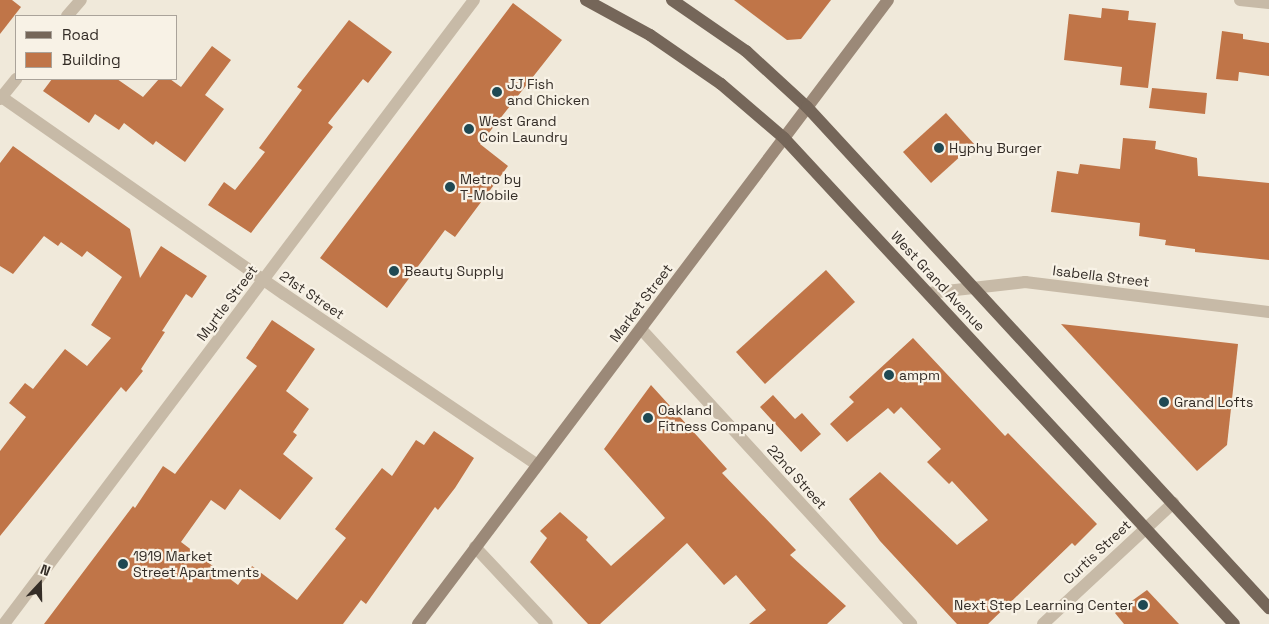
<!DOCTYPE html>
<style>
body{margin:0}
#map{position:relative;width:1269px;height:624px;overflow:hidden;background:#f0e9da;font-family:"Space Grotesk",sans-serif}
div>[style]{position:absolute}
[style*='--x']{left:calc(var(--x)*1px);top:calc(var(--y)*1px);width:calc(var(--w)*1px);rotate:calc(var(--a)*1deg)}
.building>*{inset:0;background:#c07548}
.minor>*{height:12px;margin:-6px;padding:0 6px;transform-origin:6px;border-radius:6px;background:#c7baa7}
.secondary>*{height:12px;margin:-6px;padding:0 6px;transform-origin:6px;border-radius:6px;background:#9b8978}
.primary>*{height:12px;margin:-6px;padding:0 6px;transform-origin:6px;border-radius:6px;background:#756659}
.dots>*{width:14px;height:14px;translate:-50% -50%;box-sizing:border-box;border:2px solid #f8f2e6;border-radius:50%}
span{translate:-50% -50%;white-space:nowrap;text-align:center;line-height:1.15;-webkit-text-stroke:4.5px #f8f2e6;paint-order:stroke}
.poi-label{font-size:14px;color:#342d27}
.left{translate:0 -50%;text-align:left}
.right{translate:-100% -50%;text-align:right}
.street-label{font-size:14px;color:#342d27}
.legend{position:absolute;left:15px;top:15px;width:162px;height:65px;box-sizing:border-box;background:#f8f2e6;border:1px solid #aaa39a;margin:0;padding:6px 9px;list-style:none;font-size:15px;color:#342d27}
.legend li{display:flex;align-items:center;gap:10px;height:25px}
.legend b{width:25px;border:1px solid #aaa39a}
.north{position:absolute;left:15px;top:559px;width:50px;height:50px;-webkit-text-stroke:4px #f8f2e6;paint-order:stroke;rotate:21deg;font-size:14px;font-weight:700;line-height:20px;text-align:center;color:#342d27}
.north::after{content:'';display:block;margin:auto;width:18px;height:22px;background:#342d27;clip-path:polygon(50% 0,100% 100%,50% 72%,0 100%)}
</style>
<div id="map">
<div class="building">
<i style="clip-path:polygon(0 0,12px 0,21px 7px,0 34px)"></i>
<i style="clip-path:polygon(734px 0,831px 0,801px 39px,787px 40px)"></i>
<i style="clip-path:polygon(513px 3px,562px 40px,480px 144px,508px 166px,455px 237px,445px 230px,387px 308px,320px 258px)"></i>
<i style="clip-path:polygon(1102px 8px,1129px 11px,1128px 20px,1156px 23px,1148px 88px,1120px 85px,1122px 67px,1064px 60px,1069px 14px,1101px 18px)"></i>
<i style="clip-path:polygon(349px 20px,392px 52px,368px 83px,363px 79px,328px 123px,333px 127px,251px 233px,208px 205px,224px 182px,235px 190px,265px 152px,259px 148px,302px 90px,297px 87px)"></i>
<i style="clip-path:polygon(1222px 31px,1243px 34px,1243px 39px,1269px 43px,1269px 76px,1239px 72px,1238px 81px,1216px 79px)"></i>
<i style="clip-path:polygon(212px 46px,231px 60px,205px 95px,224px 109px,185px 162px,156px 141px,153px 145px,124px 123px,119px 130px,95px 114px,89px 123px,43px 91px,52px 79px,117px 79px,143px 97px,159px 79px,170px 79px,181px 87px)"></i>
<i style="clip-path:polygon(1152px 88px,1207px 93px,1205px 114px,1149px 108px)"></i>
<i style="clip-path:polygon(946px 113px,974px 144px,931px 183px,903px 152px)"></i>
<i style="clip-path:polygon(1123px 138px,1156px 141px,1155px 149px,1197px 158px,1198px 176px,1269px 183px,1269px 260px,1195px 252px,1195px 249px,1165px 245px,1166px 240px,1139px 236px,1140px 223px,1051px 212px,1057px 171px,1078px 174px,1080px 164px,1120px 169px)"></i>
<i style="clip-path:polygon(13px 146px,130px 229px,140px 278px,161px 246px,207px 276px,192px 298px,186px 294px,162px 331px,165px 332px,141px 369px,143px 371px,126px 392px,121px 387px,0 536px,0 451px,26px 417px,9px 403px,25px 383px,33px 389px,65px 349px,87px 366px,111px 338px,91px 325px,122px 277px,87px 251px,82px 257px,61px 242px,58px 246px,44px 236px,13px 274px,0 266px,0 163px)"></i>
<i style="clip-path:polygon(826px 270px,855px 302px,765px 384px,736px 352px)"></i>
<i style="clip-path:polygon(272px 320px,315px 349px,286px 391px,309px 409px,293px 432px,297px 435px,283px 454px,313px 478px,280px 520px,240px 489px,225px 510px,211px 500px,181px 542px,238px 585px,252px 566px,297px 600px,346px 538px,335px 529px,382px 468px,392px 476px,416px 440px,424px 445px,434px 431px,474px 458px,455px 488px,438px 510px,435px 507px,366px 604px,361px 600px,343px 624px,44px 624px,133px 506px,135px 508px,163px 466px,175px 474px,257px 366px,246px 358px)"></i>
<i style="clip-path:polygon(1061px 324px,1238px 344px,1227px 445px,1197px 471px)"></i>
<i style="clip-path:polygon(913px 338px,1005px 436px,1008px 433px,1097px 524px,1075px 546px,1072px 543px,988px 624px,957px 624px,880px 541px,849px 499px,880px 472px,957px 545px,988px 520px,952px 481px,949px 484px,927px 462px,941px 449px,901px 407px,894px 414px,888px 408px,847px 442px,830px 424px,854px 402px,849px 397px)"></i>
<i style="clip-path:polygon(651px 385px,727px 469px,722px 473px,796px 550px,790px 555px,846px 606px,827px 624px,749px 624px,766px 610px,736px 575px,724px 585px,687px 543px,600px 624px,588px 624px,530px 562px,547px 538px,540px 531px,560px 512px,588px 537px,586px 540px,611px 566px,665px 518px,604px 449px)"></i>
<i style="clip-path:polygon(773px 395px,795px 419px,802px 413px,821px 434px,801px 452px,760px 407px)"></i>
<i style="clip-path:polygon(1147px 590px,1179px 624px,1124px 624px,1115px 613px)"></i>
</div>
<div class="minor">
<i style="--x:1240;--y:0;--w:29;--a:6"></i>
<i style="--x:67;--y:16;--w:21;--a:-49"></i>
<i style="--x:0;--y:96;--w:346;--a:34.9"></i>
<i style="--x:284;--y:294;--w:304;--a:34"></i>
<i style="--x:0;--y:99;--w:26;--a:-51"></i>
<i style="--x:929;--y:293;--w:97;--a:-6.5"></i>
<i style="--x:1025;--y:282;--w:246;--a:7"></i>
<i style="--x:641;--y:329;--w:400;--a:47.5"></i>
<i style="--x:475;--y:547;--w:105;--a:46.9"></i>
<i style="--x:4;--y:624;--w:781;--a:-53.01"></i>
<i style="--x:1043;--y:624;--w:178;--a:-42.9"></i>
</div>
<div class="secondary">
<i style="--x:418;--y:624;--w:781;--a:-53.01"></i>
</div>
<div class="primary">
<i style="--x:586;--y:0;--w:73;--a:28.7"></i>
<i style="--x:650;--y:35;--w:86;--a:34.6"></i>
<i style="--x:721;--y:84;--w:83;--a:40.6"></i>
<i style="--x:784;--y:138;--w:662;--a:47.2"></i>
<i style="--x:672;--y:0;--w:90;--a:34.6"></i>
<i style="--x:746;--y:51;--w:83;--a:42.6"></i>
<i style="--x:807;--y:107;--w:682;--a:47.32"></i>
</div>
<div class="dots">
<i style="left:497px;top:92px;background:#1f4953"></i>
<i style="left:469px;top:129px;background:#1f4953"></i>
<i style="left:939px;top:148px;background:#1f4953"></i>
<i style="left:450px;top:187px;background:#1f4953"></i>
<i style="left:394px;top:271px;background:#1f4953"></i>
<i style="left:889px;top:375px;background:#1f4953"></i>
<i style="left:1164px;top:402px;background:#1f4953"></i>
<i style="left:648px;top:418px;background:#1f4953"></i>
<i style="left:123px;top:564px;background:#1f4953"></i>
<i style="left:1143px;top:605px;background:#1f4953"></i>
</div>
<div class="poi-label">
<span class="left" style="left:507px;top:92px">JJ Fish<br>and Chicken</span>
<span class="left" style="left:479px;top:129px">West Grand<br>Coin Laundry</span>
<span class="left" style="left:949px;top:148px">Hyphy Burger</span>
<span class="left" style="left:460px;top:187px">Metro by<br>T-Mobile</span>
<span class="left" style="left:404px;top:271px">Beauty Supply</span>
<span class="left" style="left:899px;top:375px">ampm</span>
<span class="left" style="left:1174px;top:402px">Grand Lofts</span>
<span class="left" style="left:658px;top:418px">Oakland<br>Fitness Company</span>
<span class="left" style="left:133px;top:564px">1919 Market<br>Street Apartments</span>
<span class="right" style="left:1133px;top:605px">Next Step Learning Center</span>
</div>
<div class="street-label">
<span style="left:1101px;top:276px;rotate:7deg">Isabella Street</span>
<span style="left:938px;top:281px;rotate:47deg">West Grand Avenue</span>
<span style="left:312px;top:295px;rotate:34deg">21st Street</span>
<span style="left:227px;top:303px;rotate:-53deg">Myrtle Street</span>
<span style="left:641px;top:303px;rotate:-53deg">Market Street</span>
<span style="left:797px;top:477px;rotate:48deg">22nd Street</span>
<span style="left:1097px;top:552px;rotate:-43deg">Curtis Street</span>
</div>
<ul class="legend">
<li><b style="height:6px;background:#756659"></b>Road</li>
<li><b style="height:14px;background:#c07548"></b>Building</li>
</ul>
<div class="north">N</div>
</div>
